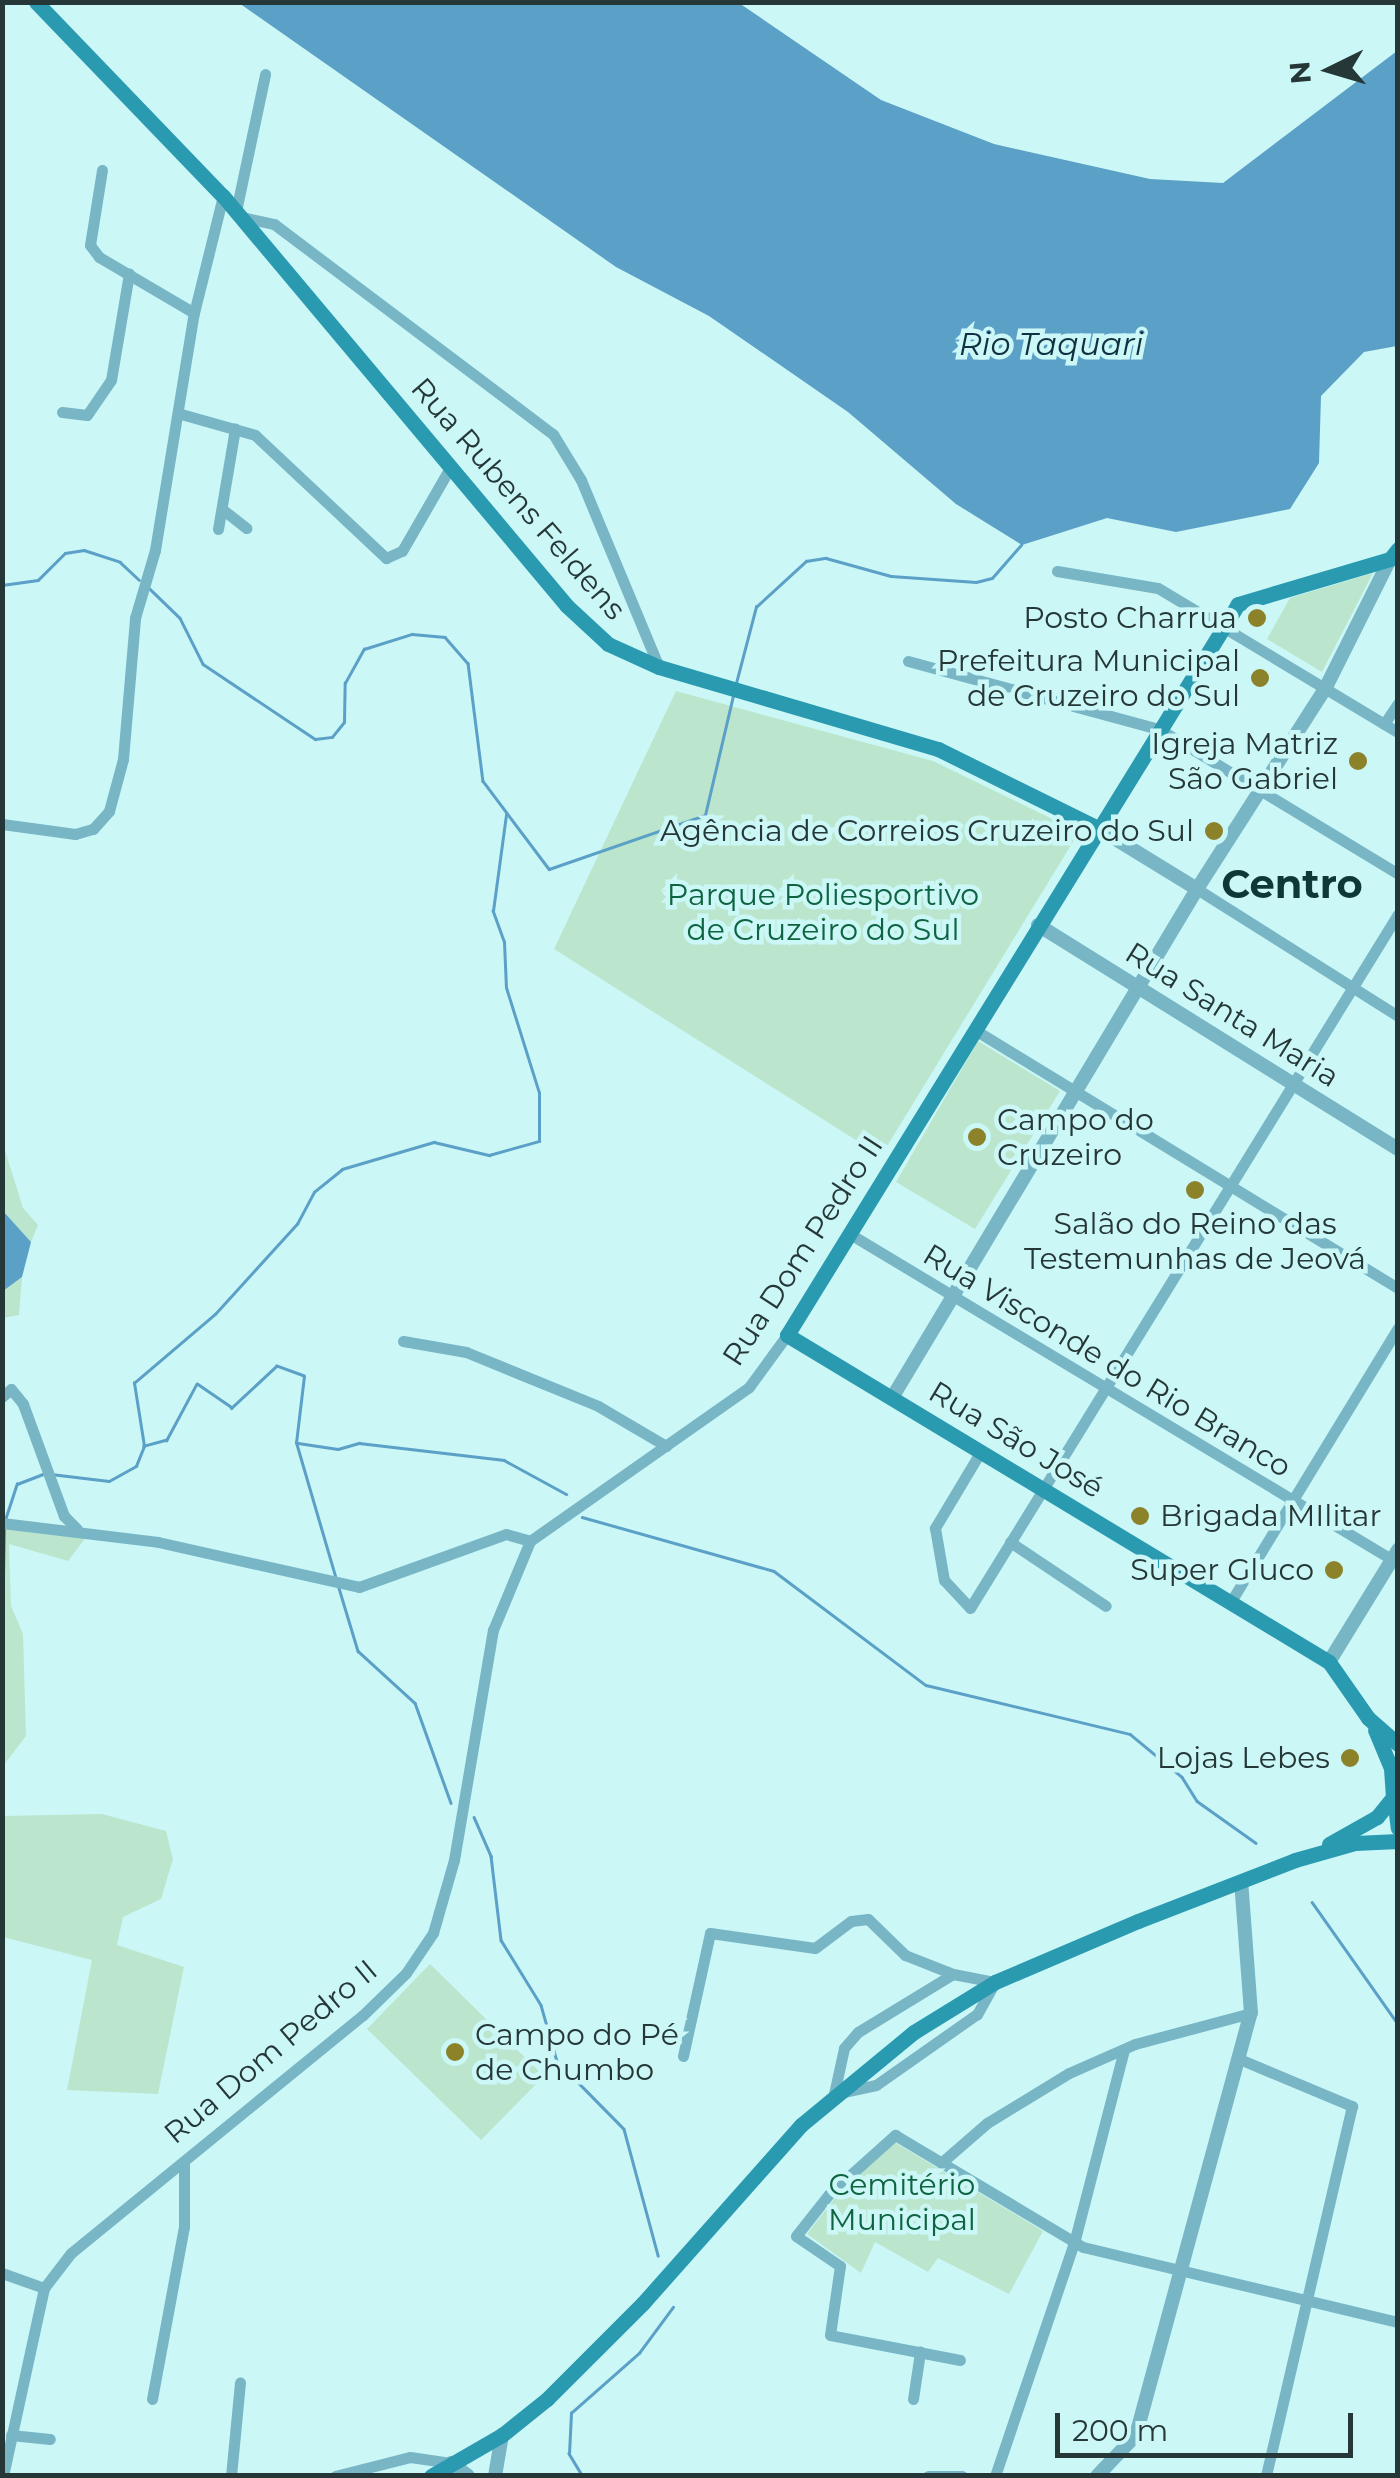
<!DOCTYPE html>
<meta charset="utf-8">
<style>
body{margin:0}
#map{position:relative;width:1400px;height:2478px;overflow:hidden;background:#cbf7f7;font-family:Montserrat,sans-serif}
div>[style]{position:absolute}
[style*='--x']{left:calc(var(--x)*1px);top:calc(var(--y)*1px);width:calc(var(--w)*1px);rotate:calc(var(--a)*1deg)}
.green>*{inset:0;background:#bbe6cd}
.water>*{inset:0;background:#5ba0c6}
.stream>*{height:2.5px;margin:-1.25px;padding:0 1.25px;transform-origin:1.25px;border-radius:1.25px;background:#5ba0c6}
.minor>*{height:11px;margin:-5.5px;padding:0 5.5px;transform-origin:5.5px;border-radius:5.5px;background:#78b6c6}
.tertiary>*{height:14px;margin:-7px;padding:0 7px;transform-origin:7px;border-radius:7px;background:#78b6c6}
.secondary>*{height:15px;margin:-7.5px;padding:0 7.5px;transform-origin:7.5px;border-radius:7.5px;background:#2a9ab1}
.dots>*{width:28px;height:28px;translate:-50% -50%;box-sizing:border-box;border:5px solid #cbf7f7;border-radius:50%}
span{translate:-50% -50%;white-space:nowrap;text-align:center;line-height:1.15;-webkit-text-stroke:9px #cbf7f7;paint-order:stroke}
.street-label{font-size:30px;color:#263737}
.poi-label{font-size:30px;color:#263737}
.right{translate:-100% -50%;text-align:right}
.left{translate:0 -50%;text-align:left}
.park-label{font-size:30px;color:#0e6340}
.water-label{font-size:32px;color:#113142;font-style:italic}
.district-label{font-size:40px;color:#0e3738;font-weight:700}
.frame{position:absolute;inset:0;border:5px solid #263737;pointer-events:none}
.north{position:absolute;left:1280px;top:20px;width:100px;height:100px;-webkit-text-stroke:8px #cbf7f7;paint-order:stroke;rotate:265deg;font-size:28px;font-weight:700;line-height:40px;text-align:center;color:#263737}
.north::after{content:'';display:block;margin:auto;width:35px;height:45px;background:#263737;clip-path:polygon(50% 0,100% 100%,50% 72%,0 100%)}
.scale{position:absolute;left:1055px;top:2413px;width:298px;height:45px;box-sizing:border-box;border:5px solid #263737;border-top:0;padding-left:12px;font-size:30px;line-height:35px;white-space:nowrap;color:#263737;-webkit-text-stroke:8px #cbf7f7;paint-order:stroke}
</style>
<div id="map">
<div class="green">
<i style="clip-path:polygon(1373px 573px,1322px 672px,1267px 639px,1290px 598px)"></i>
<i style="clip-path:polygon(676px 691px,933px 761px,1079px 832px,881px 1156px,554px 949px)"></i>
<i style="clip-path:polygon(978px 1041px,1060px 1091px,975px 1229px,896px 1182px)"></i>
<i style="clip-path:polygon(2px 1141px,23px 1208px,38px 1225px,31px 1242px,3px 1211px)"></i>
<i style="clip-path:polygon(22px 1277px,19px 1315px,3px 1318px,2px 1291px)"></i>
<i style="clip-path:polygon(3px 1527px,87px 1536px,68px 1561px,9px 1544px,11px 1606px,23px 1634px,26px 1736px,3px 1766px)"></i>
<i style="clip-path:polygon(102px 1814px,166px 1831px,173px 1859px,161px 1899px,123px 1917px,117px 1945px,184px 1967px,158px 2094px,67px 2090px,92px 1960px,3px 1937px,3px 1816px)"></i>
<i style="clip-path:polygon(430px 1964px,544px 2076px,481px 2140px,367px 2029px)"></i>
<i style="clip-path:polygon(894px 2142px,1043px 2231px,1009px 2294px,938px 2258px,928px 2272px,875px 2242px,861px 2273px,807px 2234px,838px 2194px)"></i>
</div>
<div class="water">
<i style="clip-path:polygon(239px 3px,739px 3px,881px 100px,994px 144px,1150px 179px,1223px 183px,1397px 51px,1397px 346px,1364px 352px,1321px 396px,1319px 463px,1290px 509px,1176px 532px,1107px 518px,1022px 545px,956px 504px,848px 412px,709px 316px,616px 267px)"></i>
<i style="clip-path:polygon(3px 1211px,31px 1242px,22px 1277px,3px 1291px)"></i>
</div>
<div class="stream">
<i style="--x:2;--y:585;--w:36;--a:-8"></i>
<i style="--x:38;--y:580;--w:38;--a:-45"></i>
<i style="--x:65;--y:553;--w:19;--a:-9"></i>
<i style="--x:84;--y:550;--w:38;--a:18"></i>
<i style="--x:120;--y:562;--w:26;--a:43"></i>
<i style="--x:149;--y:588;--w:43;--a:44.1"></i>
<i style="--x:180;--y:618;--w:51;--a:63.4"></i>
<i style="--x:203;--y:664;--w:135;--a:33.8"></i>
<i style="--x:315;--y:739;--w:17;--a:-7"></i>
<i style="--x:332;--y:737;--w:19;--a:-51"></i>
<i style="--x:344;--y:722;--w:39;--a:-89"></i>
<i style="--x:345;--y:683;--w:39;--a:-61"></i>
<i style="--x:364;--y:649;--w:50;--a:-17.4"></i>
<i style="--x:412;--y:634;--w:33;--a:5"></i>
<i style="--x:445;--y:637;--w:35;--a:49"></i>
<i style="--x:468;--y:663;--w:119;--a:82.8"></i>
<i style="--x:483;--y:781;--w:110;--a:53.1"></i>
<i style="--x:549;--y:869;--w:165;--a:-19.1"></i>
<i style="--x:705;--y:815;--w:122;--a:-76.8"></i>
<i style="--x:736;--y:683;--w:79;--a:-75.3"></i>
<i style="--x:756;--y:607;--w:68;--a:-42.6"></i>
<i style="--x:806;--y:561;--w:20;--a:-9"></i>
<i style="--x:826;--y:558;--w:67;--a:15.5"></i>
<i style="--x:891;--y:576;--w:85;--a:4"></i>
<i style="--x:976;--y:582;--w:16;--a:-14"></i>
<i style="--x:992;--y:578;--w:44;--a:-48.7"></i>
<i style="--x:298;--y:1443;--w:40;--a:8.5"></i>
<i style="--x:338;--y:1449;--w:22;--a:-16"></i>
<i style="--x:359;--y:1443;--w:146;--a:6.7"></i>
<i style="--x:504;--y:1460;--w:71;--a:28.7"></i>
<i style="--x:51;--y:1474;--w:58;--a:6.9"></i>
<i style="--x:109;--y:1481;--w:31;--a:-29"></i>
<i style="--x:136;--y:1466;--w:22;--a:-68"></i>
<i style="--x:582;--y:1517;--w:199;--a:15.7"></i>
<i style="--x:774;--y:1571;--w:190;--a:36.9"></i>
<i style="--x:926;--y:1685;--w:210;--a:13.5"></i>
<i style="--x:1130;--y:1734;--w:67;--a:39.6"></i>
<i style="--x:1182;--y:1777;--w:28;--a:58"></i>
<i style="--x:1197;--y:1801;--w:72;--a:35.4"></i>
<i style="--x:5;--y:1520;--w:38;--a:-72"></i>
<i style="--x:17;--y:1484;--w:28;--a:-21"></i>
<i style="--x:335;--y:1576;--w:139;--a:-106.3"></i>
<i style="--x:296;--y:1443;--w:67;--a:-83.2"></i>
<i style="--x:304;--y:1376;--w:29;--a:-160"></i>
<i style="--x:277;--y:1366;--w:62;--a:137"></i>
<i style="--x:232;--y:1408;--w:42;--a:-145.6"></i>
<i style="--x:197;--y:1384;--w:64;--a:118.2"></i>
<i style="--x:167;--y:1440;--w:24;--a:165"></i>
<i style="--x:144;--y:1446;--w:64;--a:-99"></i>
<i style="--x:134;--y:1383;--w:106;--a:-40.4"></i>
<i style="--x:215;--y:1314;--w:122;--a:-47.7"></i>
<i style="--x:297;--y:1224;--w:36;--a:-62"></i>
<i style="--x:314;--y:1192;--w:36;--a:-39"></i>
<i style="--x:342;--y:1169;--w:96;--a:-16.4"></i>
<i style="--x:434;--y:1142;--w:57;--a:13.3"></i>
<i style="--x:489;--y:1155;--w:52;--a:-15.6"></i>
<i style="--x:539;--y:1141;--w:48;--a:-90"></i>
<i style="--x:539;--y:1093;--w:110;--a:-107.4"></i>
<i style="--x:506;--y:988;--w:46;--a:-92.5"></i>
<i style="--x:504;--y:942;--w:33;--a:-110"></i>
<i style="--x:493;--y:911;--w:97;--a:-82.3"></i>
<i style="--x:339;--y:1588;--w:66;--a:73.2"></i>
<i style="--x:358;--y:1651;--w:77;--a:42.4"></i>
<i style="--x:415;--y:1703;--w:106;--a:70.2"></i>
<i style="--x:2;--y:1625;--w:98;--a:-88.8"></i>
<i style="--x:474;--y:1817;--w:43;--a:66.4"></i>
<i style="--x:491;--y:1856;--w:85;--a:83.2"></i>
<i style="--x:501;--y:1940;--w:76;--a:58.4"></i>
<i style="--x:541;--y:2005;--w:58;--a:74.1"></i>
<i style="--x:557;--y:2061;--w:95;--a:45.4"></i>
<i style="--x:624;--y:2129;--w:131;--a:74.9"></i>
<i style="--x:1312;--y:1902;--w:149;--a:54.8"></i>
<i style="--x:582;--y:2476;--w:26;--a:-121"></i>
<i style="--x:569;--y:2454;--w:41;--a:-87.2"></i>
<i style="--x:571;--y:2413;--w:91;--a:-41.4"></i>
<i style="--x:639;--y:2353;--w:57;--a:-53.5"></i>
</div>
<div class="minor">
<i style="--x:102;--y:170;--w:76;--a:99.1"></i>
<i style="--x:90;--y:245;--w:15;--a:53"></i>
<i style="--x:99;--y:257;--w:110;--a:30.5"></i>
<i style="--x:236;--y:211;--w:140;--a:-78"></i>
<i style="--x:241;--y:217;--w:34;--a:12"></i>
<i style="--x:274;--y:224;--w:349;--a:37"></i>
<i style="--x:553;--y:434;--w:54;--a:58.7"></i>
<i style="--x:581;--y:480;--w:203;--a:67.4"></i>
<i style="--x:62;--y:412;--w:25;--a:7"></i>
<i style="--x:87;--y:415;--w:42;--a:-55.6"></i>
<i style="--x:111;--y:380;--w:108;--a:-80.4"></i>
<i style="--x:181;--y:414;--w:77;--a:15.8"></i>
<i style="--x:255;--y:435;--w:180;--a:43.2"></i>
<i style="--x:386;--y:558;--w:17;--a:-24"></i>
<i style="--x:402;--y:551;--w:96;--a:-60"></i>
<i style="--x:222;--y:509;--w:31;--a:38"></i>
<i style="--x:218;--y:529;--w:102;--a:-80.4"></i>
<i style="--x:1057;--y:571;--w:102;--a:9.6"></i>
<i style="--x:1158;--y:588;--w:280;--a:31"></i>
<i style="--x:908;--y:661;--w:260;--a:15.2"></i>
<i style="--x:1159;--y:729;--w:280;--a:31.2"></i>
<i style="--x:1384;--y:724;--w:25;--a:-56"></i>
<i style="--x:2;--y:824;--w:74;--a:7.8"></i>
<i style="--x:75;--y:834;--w:19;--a:-16"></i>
<i style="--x:93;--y:829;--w:24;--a:-48"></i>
<i style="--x:109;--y:811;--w:54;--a:-74.9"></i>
<i style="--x:123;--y:759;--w:142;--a:-85.1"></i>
<i style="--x:135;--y:618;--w:71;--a:-73.6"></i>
<i style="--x:155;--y:550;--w:240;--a:-80.7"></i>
<i style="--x:194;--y:313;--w:121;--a:-76.1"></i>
<i style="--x:1197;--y:889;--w:238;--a:32.3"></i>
<i style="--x:975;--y:1030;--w:495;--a:31.4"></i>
<i style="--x:850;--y:1234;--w:631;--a:30.99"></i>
<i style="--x:403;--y:1341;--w:64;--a:9.9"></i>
<i style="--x:466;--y:1352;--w:143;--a:22.2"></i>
<i style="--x:598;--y:1406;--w:79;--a:30.5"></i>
<i style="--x:2;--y:1397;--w:12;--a:-42"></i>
<i style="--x:11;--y:1389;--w:19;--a:51"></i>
<i style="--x:23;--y:1404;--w:119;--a:69.9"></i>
<i style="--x:64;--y:1516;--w:18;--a:45"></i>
<i style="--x:981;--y:1451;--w:90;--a:120.9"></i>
<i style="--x:935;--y:1528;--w:53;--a:80.2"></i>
<i style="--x:944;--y:1580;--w:38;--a:47"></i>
<i style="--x:970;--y:1608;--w:815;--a:-58.34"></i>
<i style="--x:2;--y:1523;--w:157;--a:6.9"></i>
<i style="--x:158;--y:1542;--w:206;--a:12.6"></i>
<i style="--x:359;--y:1587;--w:156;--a:-19.8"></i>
<i style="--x:506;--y:1534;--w:25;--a:16"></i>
<i style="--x:1010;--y:1542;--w:115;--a:33.7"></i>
<i style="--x:1230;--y:1603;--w:322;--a:-58.6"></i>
<i style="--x:953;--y:1974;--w:43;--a:10.8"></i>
<i style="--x:995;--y:1982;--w:37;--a:119"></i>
<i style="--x:977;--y:2014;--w:123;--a:144.9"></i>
<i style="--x:876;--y:2085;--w:43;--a:167.9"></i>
<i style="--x:834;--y:2094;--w:47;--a:-77.7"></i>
<i style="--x:844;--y:2048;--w:21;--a:-49"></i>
<i style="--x:858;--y:2032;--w:111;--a:-31.4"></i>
<i style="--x:683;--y:2056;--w:126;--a:-77.6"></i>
<i style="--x:710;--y:1933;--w:106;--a:8.1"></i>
<i style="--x:815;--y:1948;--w:45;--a:-36.9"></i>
<i style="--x:851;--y:1921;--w:17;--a:-7"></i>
<i style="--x:868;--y:1919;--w:52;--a:44.2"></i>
<i style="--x:905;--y:1955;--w:52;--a:21.6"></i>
<i style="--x:1237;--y:2058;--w:125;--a:22.7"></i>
<i style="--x:1352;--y:2106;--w:380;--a:103.1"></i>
<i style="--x:941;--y:2163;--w:61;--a:-41"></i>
<i style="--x:987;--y:2123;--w:96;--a:-31.4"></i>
<i style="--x:1069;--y:2073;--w:72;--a:-23.7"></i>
<i style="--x:1135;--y:2044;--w:120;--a:-15"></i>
<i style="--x:2;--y:2273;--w:45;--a:19.7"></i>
<i style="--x:960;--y:2360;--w:132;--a:-169.1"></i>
<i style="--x:830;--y:2335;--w:70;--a:-81.8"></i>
<i style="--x:840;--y:2266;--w:53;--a:-145.7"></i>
<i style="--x:796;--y:2236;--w:53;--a:-51.8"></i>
<i style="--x:829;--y:2194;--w:89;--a:-41.8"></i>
<i style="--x:895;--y:2135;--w:219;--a:30.8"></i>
<i style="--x:1083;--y:2247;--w:324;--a:13.4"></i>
<i style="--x:152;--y:2399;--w:175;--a:-79.5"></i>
<i style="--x:184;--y:2227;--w:64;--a:-90"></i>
<i style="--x:913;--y:2399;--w:48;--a:-81.5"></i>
<i style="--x:11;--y:2435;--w:39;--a:6"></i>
<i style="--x:3;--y:2476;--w:192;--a:-77.7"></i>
<i style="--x:44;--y:2288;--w:44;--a:-52.4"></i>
<i style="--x:71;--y:2253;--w:377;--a:-39.2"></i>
<i style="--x:363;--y:2015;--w:60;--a:-44.3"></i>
<i style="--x:406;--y:1973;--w:48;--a:-56"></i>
<i style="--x:433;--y:1933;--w:76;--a:-74"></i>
<i style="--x:454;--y:1860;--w:233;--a:-80.4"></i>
<i style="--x:493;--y:1630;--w:96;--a:-67.4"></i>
<i style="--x:530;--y:1541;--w:268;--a:-35.1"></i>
<i style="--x:749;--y:1387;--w:64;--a:-53.8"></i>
<i style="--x:231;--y:2476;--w:94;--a:-84.5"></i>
<i style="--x:335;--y:2476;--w:77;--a:-14.2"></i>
<i style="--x:410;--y:2457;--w:41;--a:8.3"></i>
<i style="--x:928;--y:2476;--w:34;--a:0"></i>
<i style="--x:995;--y:2476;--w:246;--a:-71.3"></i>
<i style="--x:1074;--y:2243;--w:200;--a:-75.5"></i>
</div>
<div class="tertiary">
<i style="--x:1096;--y:827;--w:119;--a:31.5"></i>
<i style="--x:1038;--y:925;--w:424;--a:31.9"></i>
<i style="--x:892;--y:1398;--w:593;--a:-59.07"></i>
<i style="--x:1197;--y:889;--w:240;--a:-57.4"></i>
<i style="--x:1326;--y:687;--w:143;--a:-63.4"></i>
<i style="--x:1329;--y:1662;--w:132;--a:-58.4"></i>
<i style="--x:451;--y:2463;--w:21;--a:37"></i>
<i style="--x:495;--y:2476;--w:42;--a:-80.3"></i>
<i style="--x:1097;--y:2476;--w:57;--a:-46.4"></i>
<i style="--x:1136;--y:2435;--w:437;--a:-74.8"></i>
<i style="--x:1251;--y:2013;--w:132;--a:-94.3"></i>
</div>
<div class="secondary">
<i style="--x:36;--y:2;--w:269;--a:46.1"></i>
<i style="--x:223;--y:196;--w:535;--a:50"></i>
<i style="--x:567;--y:606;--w:56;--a:42.8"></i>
<i style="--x:608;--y:644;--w:56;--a:24.3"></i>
<i style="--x:659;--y:667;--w:291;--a:16.4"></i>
<i style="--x:938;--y:749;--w:176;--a:26.3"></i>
<i style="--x:1398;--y:549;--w:13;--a:129"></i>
<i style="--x:1390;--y:559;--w:159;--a:163.5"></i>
<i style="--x:1238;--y:604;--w:859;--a:121.67"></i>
<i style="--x:787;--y:1335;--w:633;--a:31.1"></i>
<i style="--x:1329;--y:1662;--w:68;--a:55.1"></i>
<i style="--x:1368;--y:1718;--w:40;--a:41"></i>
<i style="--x:1394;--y:1797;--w:31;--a:83"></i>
<i style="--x:1329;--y:1844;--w:55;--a:-29.4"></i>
<i style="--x:1377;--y:1817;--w:26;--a:-51"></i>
<i style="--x:1393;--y:1797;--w:29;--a:-94"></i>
<i style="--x:1391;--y:1768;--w:41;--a:-112.8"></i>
<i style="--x:431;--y:2476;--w:82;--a:-30"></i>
<i style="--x:502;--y:2435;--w:58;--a:-38.7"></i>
<i style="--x:547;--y:2399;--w:136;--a:-45"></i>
<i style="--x:643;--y:2303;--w:238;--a:-48.4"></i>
<i style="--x:801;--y:2125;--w:146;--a:-39.5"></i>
<i style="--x:914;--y:2032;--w:95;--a:-31.7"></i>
<i style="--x:995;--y:1982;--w:155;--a:-23.1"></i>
<i style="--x:1138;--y:1921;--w:168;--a:-21.2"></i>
<i style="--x:1295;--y:1860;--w:62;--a:-15.8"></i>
<i style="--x:1355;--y:1843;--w:43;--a:-2.7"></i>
</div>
<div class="dots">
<i style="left:1257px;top:618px;background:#8b822a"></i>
<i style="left:1260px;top:678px;background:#8b822a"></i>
<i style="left:1358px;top:761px;background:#8b822a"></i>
<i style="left:1214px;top:831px;background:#8b822a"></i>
<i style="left:977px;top:1137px;background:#8b822a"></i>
<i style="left:1195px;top:1190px;background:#8b822a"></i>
<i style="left:1140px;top:1516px;background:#8b822a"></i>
<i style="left:1334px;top:1570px;background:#8b822a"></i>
<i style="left:1350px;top:1758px;background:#8b822a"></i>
<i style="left:455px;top:2052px;background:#8b822a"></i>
</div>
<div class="street-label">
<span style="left:518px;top:499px;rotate:49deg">Rua Rubens Feldens</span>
<span style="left:1232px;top:1015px;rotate:32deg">Rua Santa Maria</span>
<span style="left:803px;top:1251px;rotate:-57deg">Rua Dom Pedro II</span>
<span style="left:1107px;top:1361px;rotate:31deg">Rua Visconde do Rio Branco</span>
<span style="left:1016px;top:1440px;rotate:31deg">Rua São José</span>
<span style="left:271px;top:2052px;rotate:-40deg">Rua Dom Pedro II</span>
</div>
<div class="poi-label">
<span class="right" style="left:1237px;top:618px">Posto Charrua</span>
<span class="right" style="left:1240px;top:678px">Prefeitura Municipal<br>de Cruzeiro do Sul</span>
<span class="right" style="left:1338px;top:761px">Igreja Matriz<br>São Gabriel</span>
<span class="right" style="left:1194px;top:831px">Agência de Correios Cruzeiro do Sul</span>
<span class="left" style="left:997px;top:1137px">Campo do<br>Cruzeiro</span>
<span style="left:1195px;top:1241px">Salão do Reino das<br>Testemunhas de Jeová</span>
<span class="left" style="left:1160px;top:1516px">Brigada MIlitar</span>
<span class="right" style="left:1314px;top:1570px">Super Gluco</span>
<span class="right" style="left:1330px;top:1758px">Lojas Lebes</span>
<span class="left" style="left:475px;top:2052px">Campo do Pé<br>de Chumbo</span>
</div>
<div class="park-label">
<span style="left:823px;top:912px">Parque Poliesportivo<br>de Cruzeiro do Sul</span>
<span style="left:902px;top:2202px">Cemitério<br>Municipal</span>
</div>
<div class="water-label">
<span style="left:1051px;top:344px">Rio Taquari</span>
</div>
<div class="district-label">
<span style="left:1292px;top:884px">Centro</span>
</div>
<div class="frame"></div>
<div class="north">N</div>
<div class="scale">200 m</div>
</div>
